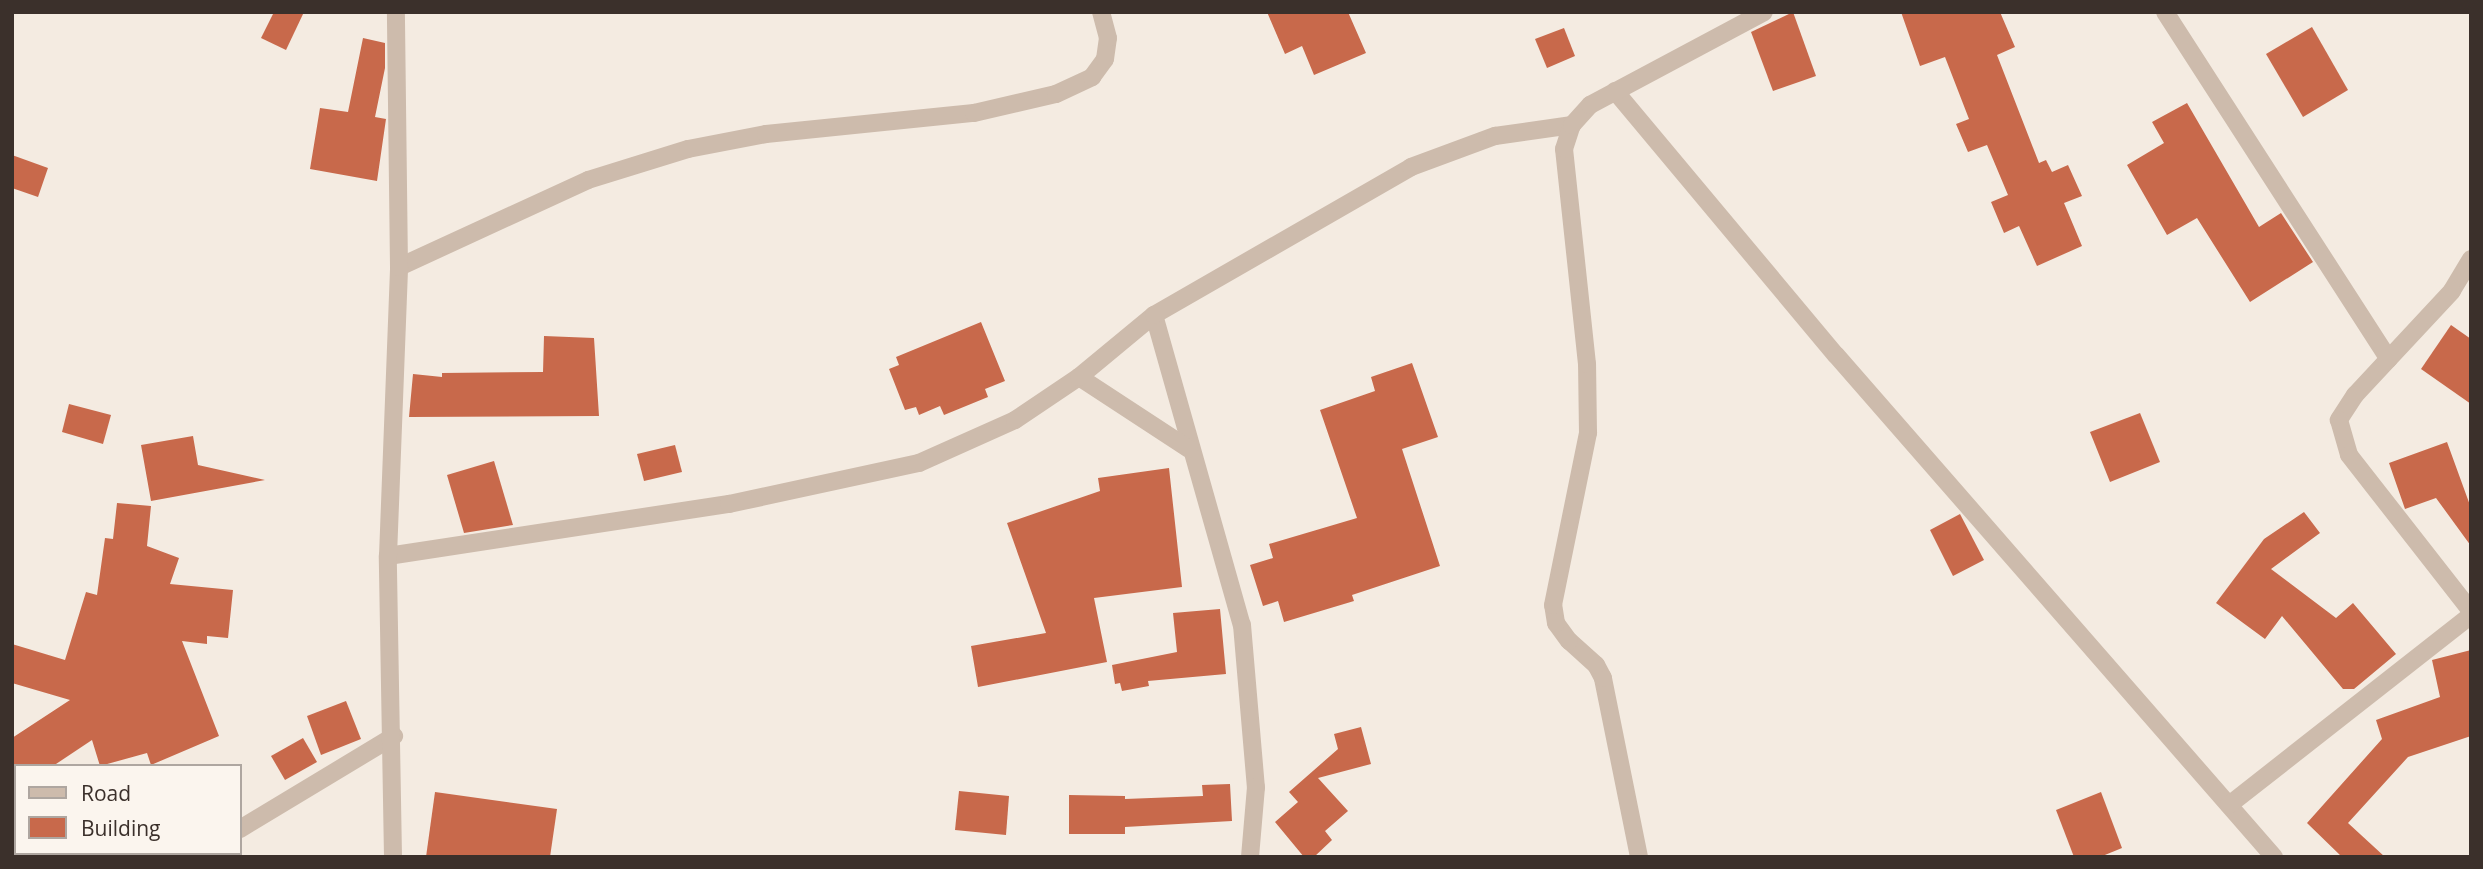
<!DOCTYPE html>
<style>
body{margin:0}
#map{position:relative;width:2483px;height:869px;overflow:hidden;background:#f4ebe1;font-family:"Open Sans",sans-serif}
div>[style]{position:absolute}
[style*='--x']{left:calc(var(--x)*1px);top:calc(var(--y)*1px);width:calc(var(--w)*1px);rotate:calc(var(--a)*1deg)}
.building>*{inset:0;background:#c8694b}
.street>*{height:18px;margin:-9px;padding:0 9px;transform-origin:9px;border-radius:9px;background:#cdbbac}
span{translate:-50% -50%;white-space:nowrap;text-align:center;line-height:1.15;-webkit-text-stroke:6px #fbf5ee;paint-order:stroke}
.frame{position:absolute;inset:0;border:14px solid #3b302b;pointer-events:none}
.legend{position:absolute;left:14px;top:764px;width:228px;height:91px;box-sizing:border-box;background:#fbf5ee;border:2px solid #aea6a0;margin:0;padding:9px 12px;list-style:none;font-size:21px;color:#3b302b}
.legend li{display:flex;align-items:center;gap:14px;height:35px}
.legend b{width:35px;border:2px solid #aea6a0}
</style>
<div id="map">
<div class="building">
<i style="clip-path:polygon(274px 12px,304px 12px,286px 50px,261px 38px)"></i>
<i style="clip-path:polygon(1267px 12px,1348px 12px,1366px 53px,1314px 75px,1302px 46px,1285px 54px)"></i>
<i style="clip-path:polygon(1793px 12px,1816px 76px,1773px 91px,1751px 32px)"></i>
<i style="clip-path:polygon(1901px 12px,2000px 12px,2015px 47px,1997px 55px,2039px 163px,2046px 160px,2052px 172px,2068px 165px,2082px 196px,2064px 203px,2082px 246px,2037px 266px,2019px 226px,2004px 233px,1991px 202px,2008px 195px,1987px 145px,1968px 152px,1956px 124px,1969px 119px,1945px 57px,1920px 66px)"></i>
<i style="clip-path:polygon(2312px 27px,2348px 90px,2303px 117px,2266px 54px)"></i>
<i style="clip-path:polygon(1564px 28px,1575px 56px,1547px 68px,1535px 39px)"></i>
<i style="clip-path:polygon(363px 38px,385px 43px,385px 68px,375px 117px,386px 119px,377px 181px,310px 169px,320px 108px,348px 112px)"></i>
<i style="clip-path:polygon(2187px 103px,2259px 227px,2281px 213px,2313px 262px,2250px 302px,2197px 218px,2167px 235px,2127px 165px,2164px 143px,2152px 122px)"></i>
<i style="clip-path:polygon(12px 155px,48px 168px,38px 197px,12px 188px)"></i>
<i style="clip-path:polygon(981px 322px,1005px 381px,985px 389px,988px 397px,944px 415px,940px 406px,919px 415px,916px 407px,905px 410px,889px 369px,899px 365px,896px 357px)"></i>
<i style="clip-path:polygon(2451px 325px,2471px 339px,2471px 404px,2421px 369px)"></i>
<i style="clip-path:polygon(544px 336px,594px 338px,599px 416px,409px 417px,413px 374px,442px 377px,442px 373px,543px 372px)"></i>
<i style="clip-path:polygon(1412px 363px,1438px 437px,1402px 449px,1440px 566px,1352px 595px,1354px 601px,1284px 622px,1278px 601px,1263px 606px,1250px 565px,1273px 558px,1269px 544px,1357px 518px,1320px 410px,1375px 391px,1371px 377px)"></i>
<i style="clip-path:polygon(69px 404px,111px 415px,103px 444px,62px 432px)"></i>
<i style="clip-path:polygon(2140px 413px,2160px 462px,2110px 482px,2090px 432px)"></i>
<i style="clip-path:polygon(193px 436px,198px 465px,265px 480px,151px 501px,141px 445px)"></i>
<i style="clip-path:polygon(2447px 442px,2471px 508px,2471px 546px,2436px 498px,2405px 509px,2389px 463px)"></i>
<i style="clip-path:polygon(675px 445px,682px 472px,644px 481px,637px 454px)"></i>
<i style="clip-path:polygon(494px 461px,513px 525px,464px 533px,447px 475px)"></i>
<i style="clip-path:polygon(1169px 468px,1182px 587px,1094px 598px,1107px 662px,978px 687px,971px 646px,1046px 633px,1007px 523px,1100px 491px,1098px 478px)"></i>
<i style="clip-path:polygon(117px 503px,151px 506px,147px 546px,179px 558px,170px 584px,233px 590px,228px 638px,207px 636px,207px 644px,182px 641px,219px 736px,151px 765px,147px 753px,100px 766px,92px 740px,53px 766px,12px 766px,12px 738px,70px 700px,12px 683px,12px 644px,65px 660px,86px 592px,97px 595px,105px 538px,113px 539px)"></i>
<i style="clip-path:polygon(2304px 512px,2320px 533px,2271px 569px,2336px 618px,2353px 603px,2396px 654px,2354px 689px,2343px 689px,2282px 616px,2265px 639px,2216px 603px,2264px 539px)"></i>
<i style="clip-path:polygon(1960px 514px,1984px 560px,1953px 576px,1930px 530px)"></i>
<i style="clip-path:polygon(1220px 609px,1226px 674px,1148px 681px,1149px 686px,1122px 691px,1120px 683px,1115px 684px,1112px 665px,1177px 652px,1173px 613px)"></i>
<i style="clip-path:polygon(2471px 650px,2471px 736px,2408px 757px,2348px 823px,2385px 857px,2342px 857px,2307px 823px,2382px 739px,2376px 720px,2440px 697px,2432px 660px)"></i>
<i style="clip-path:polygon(346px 701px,361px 739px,321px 755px,307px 716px)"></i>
<i style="clip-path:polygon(1361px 727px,1371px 764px,1318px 778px,1348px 811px,1325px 831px,1332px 840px,1314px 857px,1304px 857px,1275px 822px,1298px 802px,1289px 792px,1338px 749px,1334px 734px)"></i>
<i style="clip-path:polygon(303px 738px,317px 762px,285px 780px,271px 756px)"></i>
<i style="clip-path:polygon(1230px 784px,1232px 821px,1125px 827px,1125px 834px,1069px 834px,1069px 795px,1125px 796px,1125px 799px,1203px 796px,1202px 785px)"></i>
<i style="clip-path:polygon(959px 791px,1009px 796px,1006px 835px,955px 830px)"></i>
<i style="clip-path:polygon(435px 792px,557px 809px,550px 857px,426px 857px)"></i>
<i style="clip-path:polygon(2101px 792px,2122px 848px,2100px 857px,2074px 857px,2056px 810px)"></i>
</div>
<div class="street">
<i style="--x:2165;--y:12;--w:413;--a:57.2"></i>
<i style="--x:1615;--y:91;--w:344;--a:50.1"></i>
<i style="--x:1836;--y:355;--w:666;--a:48.89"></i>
<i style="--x:2471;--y:259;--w:37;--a:121"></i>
<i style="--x:2452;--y:291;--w:142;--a:133"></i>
<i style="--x:2355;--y:395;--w:30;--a:123"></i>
<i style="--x:2339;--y:420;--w:36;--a:74"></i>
<i style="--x:2349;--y:455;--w:198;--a:52"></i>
<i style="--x:399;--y:267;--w:208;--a:-24.7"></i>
<i style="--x:588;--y:180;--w:105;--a:-17.2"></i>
<i style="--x:688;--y:149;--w:79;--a:-10.9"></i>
<i style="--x:766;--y:134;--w:209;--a:-5.8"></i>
<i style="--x:974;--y:113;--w:84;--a:-13"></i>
<i style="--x:1056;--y:94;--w:40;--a:-25"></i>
<i style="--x:1092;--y:77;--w:22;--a:-54"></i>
<i style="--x:1105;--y:59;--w:21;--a:-82"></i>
<i style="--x:1108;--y:38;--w:27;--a:-105"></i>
<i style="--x:1154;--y:315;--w:322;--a:74.2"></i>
<i style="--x:1242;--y:625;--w:163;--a:85.1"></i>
<i style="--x:1256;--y:787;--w:70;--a:94.9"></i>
<i style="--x:1079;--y:377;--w:131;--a:33.2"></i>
<i style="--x:388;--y:556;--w:345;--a:-8.7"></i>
<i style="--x:729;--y:504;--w:194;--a:-12.2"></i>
<i style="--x:919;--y:463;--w:105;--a:-24.1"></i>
<i style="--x:1015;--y:420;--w:77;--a:-33.9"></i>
<i style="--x:1079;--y:377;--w:97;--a:-39.6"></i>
<i style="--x:1154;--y:315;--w:297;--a:-29.9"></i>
<i style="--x:1411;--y:167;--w:90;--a:-20.3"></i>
<i style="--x:1495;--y:136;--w:78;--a:-8.1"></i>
<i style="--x:2229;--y:805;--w:308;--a:-38.1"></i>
<i style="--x:240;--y:829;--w:180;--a:-31.1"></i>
<i style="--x:200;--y:857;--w:6;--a:-39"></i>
<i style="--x:393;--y:857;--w:301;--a:-91"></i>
<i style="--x:388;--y:556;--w:289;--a:-87.8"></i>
<i style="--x:399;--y:267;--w:255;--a:-90.7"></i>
<i style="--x:1639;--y:857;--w:183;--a:-101.4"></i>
<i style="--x:1603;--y:678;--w:15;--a:-118"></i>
<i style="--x:1596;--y:665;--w:36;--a:-138"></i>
<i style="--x:1569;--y:641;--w:22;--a:-126"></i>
<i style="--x:1556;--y:623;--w:18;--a:-99"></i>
<i style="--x:1553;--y:605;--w:176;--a:-78.5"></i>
<i style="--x:1588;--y:433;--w:69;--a:-90.8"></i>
<i style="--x:1587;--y:364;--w:216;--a:-96.1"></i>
<i style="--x:1564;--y:149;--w:25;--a:-72"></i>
<i style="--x:1572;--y:125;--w:27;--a:-48"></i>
<i style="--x:1590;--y:105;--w:197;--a:-28.1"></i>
</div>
<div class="frame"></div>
<ul class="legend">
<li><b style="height:9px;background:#cdbbac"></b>Road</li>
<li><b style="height:19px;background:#c8694b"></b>Building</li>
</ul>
</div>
